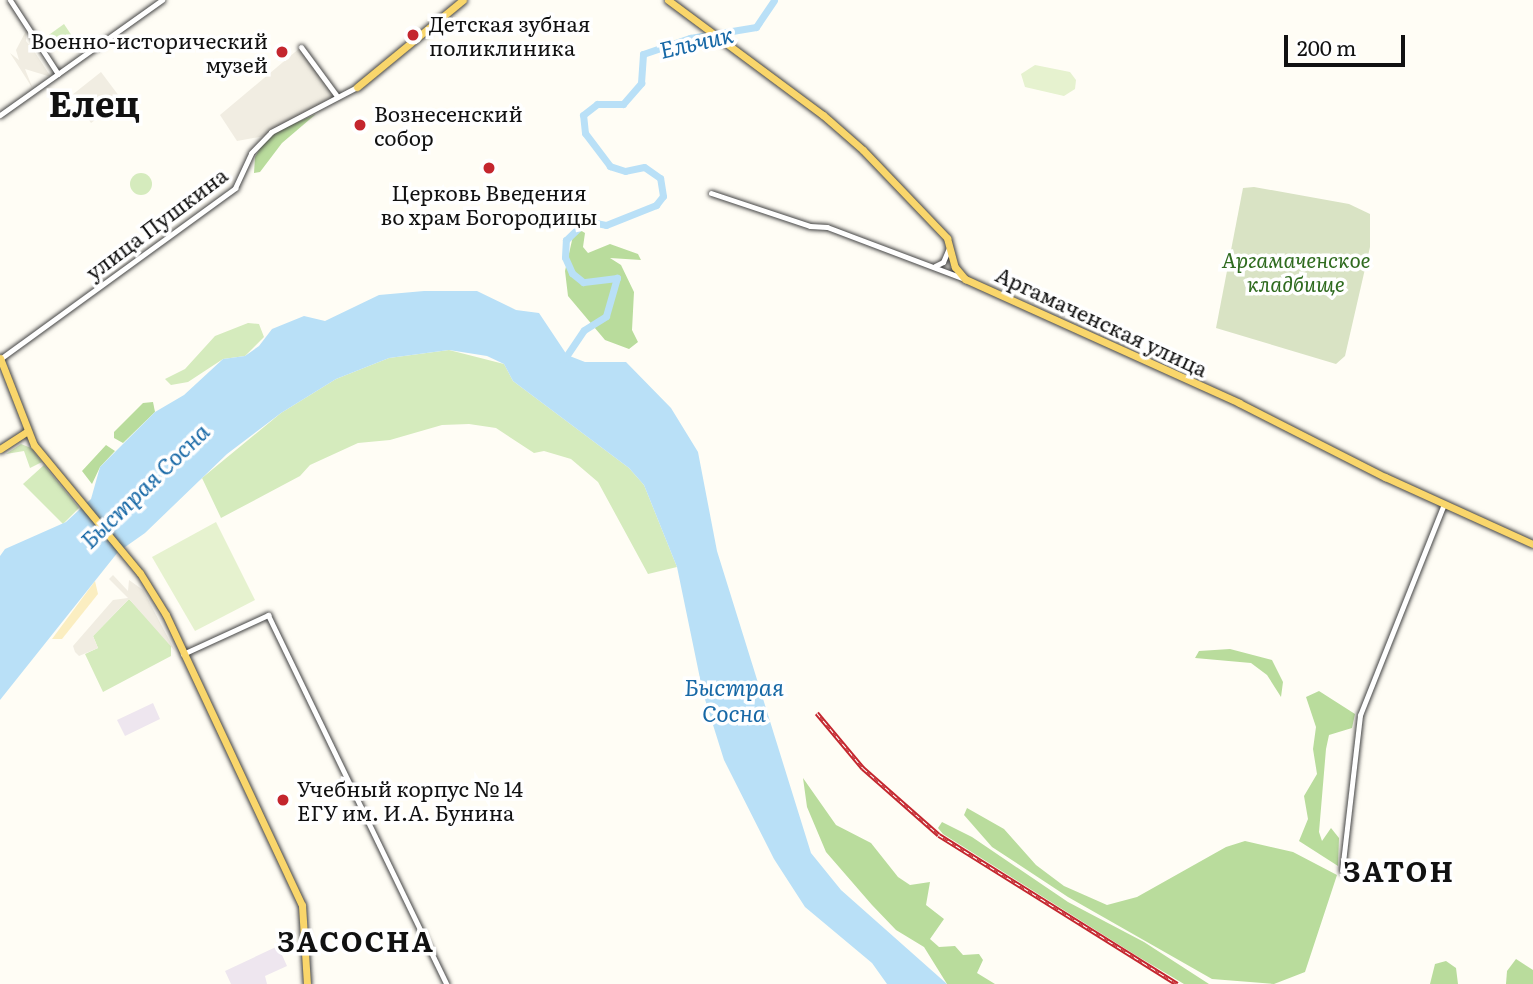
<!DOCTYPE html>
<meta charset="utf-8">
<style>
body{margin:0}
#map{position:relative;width:1533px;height:984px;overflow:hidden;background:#fffdf5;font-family:Literata,serif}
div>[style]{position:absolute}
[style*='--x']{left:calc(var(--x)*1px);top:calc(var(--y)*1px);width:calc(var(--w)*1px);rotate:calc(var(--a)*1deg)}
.industrial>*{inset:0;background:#eee6ef}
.green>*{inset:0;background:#d5ebbd}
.round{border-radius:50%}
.forest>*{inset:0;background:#b9dc9c}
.sand>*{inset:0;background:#fbeec1}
.cemetery>*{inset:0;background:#d9e3c4}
.pitch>*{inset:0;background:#e6f2cf}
.plaza>*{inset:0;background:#f1ede2}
.water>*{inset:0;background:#b9e0f7}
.river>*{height:7px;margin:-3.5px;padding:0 3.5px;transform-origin:3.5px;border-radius:3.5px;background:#b9e0f7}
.roads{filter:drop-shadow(0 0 2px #444) drop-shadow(0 0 2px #444)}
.minor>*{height:5px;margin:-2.5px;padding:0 2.5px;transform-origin:2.5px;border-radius:2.5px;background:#fff}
.major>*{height:7px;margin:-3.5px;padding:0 3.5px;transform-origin:3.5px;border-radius:3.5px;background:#f9d66b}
.rail>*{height:4.5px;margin-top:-2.25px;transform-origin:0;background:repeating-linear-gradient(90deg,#fff 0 5px,#c4262e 0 10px);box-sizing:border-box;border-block:2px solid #c4262e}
.dots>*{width:19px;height:19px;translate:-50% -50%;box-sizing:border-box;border:4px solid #fff;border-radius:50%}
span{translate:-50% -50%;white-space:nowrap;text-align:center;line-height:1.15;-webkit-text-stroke:7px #fff;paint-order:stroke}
.poi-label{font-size:21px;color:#111}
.left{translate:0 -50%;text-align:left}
.right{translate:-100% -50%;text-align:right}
.street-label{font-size:21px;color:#111}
.park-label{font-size:21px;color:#2f6b1f;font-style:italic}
.water-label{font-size:23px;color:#1768a6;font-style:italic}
.district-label{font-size:28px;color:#111;font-weight:700;letter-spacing:2px}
.town-label{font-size:35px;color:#111;font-weight:700}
.scale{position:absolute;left:1284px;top:35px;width:121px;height:32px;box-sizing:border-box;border:4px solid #111;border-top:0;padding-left:9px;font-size:21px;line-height:24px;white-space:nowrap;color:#111;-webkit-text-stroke:5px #fff;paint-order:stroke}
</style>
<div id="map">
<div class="industrial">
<i style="clip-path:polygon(153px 703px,160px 719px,125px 736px,117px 720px)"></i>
<i style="clip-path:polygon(278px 946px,287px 966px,265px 976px,267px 984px,231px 984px,225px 971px)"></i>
</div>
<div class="green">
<i style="clip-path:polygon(64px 24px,80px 48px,46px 37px)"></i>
<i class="round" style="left:130px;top:173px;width:22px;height:22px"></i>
<i style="clip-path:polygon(248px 323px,259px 324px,264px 337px,245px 356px,223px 359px,188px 382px,171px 385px,165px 379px,185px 369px,215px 336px)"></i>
<i style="clip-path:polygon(449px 350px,504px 364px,513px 381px,629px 468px,644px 485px,677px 567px,648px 574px,598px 482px,571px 459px,544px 451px,534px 453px,496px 428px,469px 424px,442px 425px,390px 440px,358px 443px,310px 465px,300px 476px,221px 518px,202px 478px,281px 413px,336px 379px,389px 358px)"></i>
<i style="clip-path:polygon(21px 444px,31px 448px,42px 462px,30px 468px,24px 451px,6px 454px)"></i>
<i style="clip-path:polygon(44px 465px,79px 508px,63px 524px,23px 484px)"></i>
<i style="clip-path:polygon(129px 599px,171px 644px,171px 656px,103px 692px,85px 654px,98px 648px,93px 636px)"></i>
</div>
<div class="forest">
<i style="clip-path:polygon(316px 114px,282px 143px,260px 172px,254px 173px,255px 157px,262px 145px,277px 131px)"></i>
<i style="clip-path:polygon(580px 230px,585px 233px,583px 247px,588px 253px,610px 244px,638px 254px,641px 260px,610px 258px,621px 265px,634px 292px,632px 330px,638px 342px,629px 349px,605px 340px,568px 296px,565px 271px,573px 236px)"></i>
<i style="clip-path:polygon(153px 402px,155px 412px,123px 443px,114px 438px,114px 432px,143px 403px)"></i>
<i style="clip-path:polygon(106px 445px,115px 451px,100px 467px,92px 484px,82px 471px)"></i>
<i style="clip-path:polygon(1230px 649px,1272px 660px,1283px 682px,1281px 697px,1267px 675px,1251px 663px,1195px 658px,1199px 651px)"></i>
<i style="clip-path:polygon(1319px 691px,1355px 714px,1352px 728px,1329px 735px,1326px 749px,1319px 832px,1322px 841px,1331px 828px,1339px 838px,1338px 866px,1299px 841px,1308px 819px,1304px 796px,1317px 774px,1313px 749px,1316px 727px,1306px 697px)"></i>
<i style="clip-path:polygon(803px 778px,836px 825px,871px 843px,898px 877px,910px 885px,930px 882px,926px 905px,944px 919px,930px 939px,939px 947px,955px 946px,963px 955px,979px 954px,983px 960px,977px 973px,995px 984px,947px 984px,924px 947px,896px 930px,872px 905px,826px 852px,807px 807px)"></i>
<i style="clip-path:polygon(967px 808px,1004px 829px,1036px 865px,1064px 886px,1107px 905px,1137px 897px,1226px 847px,1245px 841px,1293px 852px,1337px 875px,1305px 972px,1274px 984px,1212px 979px,1068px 897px,992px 847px,964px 815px)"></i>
<i style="clip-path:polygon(942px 822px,972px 837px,1068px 902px,1144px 942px,1209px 984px,1184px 984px,1137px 956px,943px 834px,938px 828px)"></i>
<i style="clip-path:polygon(1516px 959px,1533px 970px,1533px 984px,1506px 984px,1507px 971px)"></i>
<i style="clip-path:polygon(1446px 961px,1456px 968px,1458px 984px,1430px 984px,1435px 964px)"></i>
</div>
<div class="sand">
<i style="clip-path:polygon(95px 581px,98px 594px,62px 639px,52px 639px)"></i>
</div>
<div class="cemetery">
<i style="clip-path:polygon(1254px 187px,1349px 204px,1370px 214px,1370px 247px,1345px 356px,1336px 364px,1216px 328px,1243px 188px)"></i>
</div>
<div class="pitch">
<i style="clip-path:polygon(1035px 65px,1070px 72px,1076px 80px,1075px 89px,1064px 96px,1025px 87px,1021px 74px)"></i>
<i style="clip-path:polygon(216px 522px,255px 600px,195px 631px,152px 557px)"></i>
</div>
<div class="plaza">
<i style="clip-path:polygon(27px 29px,26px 41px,30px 46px,35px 42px,32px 48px,51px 77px,25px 69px,33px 89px,10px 53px,19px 60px,16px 50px)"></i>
<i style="clip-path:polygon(301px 47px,337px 96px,265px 136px,237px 141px,220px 115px)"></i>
<i style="clip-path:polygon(101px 72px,122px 100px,91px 123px,72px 95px)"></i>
<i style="clip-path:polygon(113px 575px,128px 591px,129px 580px,143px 590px,175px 651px,129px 599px,93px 636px,98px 648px,79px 656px,75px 652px,73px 646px,113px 600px,128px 598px,109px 579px)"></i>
</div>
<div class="water">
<i style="clip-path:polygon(424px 291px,477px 291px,516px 310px,539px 313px,567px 355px,585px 362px,626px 362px,671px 408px,698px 452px,717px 551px,811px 853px,841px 890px,947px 984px,887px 984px,872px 963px,805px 907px,774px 859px,724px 760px,703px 693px,677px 567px,644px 485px,629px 468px,513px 381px,504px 364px,487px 356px,449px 350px,389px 358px,336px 379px,281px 413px,227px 454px,145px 533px,118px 552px,0 700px,0 556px,5px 549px,66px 522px,91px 499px,100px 467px,155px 412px,184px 395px,223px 359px,245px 356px,259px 346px,272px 329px,304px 316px,325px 321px,379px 295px)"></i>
</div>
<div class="river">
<i style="--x:563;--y:361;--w:37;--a:-56"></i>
<i style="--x:584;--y:330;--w:26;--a:-32"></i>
<i style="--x:606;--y:316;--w:40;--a:-74"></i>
<i style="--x:617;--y:278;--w:34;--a:173"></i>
<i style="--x:583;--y:282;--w:14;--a:-141"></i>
<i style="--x:572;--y:273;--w:17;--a:-114"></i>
<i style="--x:565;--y:257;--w:17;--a:-87"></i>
<i style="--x:566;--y:240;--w:28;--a:-44"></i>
<i style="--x:586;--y:221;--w:20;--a:11"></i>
<i style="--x:606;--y:225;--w:54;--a:-21.8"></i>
<i style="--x:656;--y:205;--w:11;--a:-52"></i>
<i style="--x:663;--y:196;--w:18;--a:-99"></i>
<i style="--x:660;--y:178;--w:19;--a:-145"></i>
<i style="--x:644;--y:167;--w:19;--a:168"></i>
<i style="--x:625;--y:171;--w:16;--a:-162"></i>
<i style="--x:610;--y:166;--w:41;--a:-127.1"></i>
<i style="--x:585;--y:133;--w:18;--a:-96"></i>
<i style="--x:583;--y:115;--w:18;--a:-38"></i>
<i style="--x:597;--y:104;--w:26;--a:0"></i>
<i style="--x:623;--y:104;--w:28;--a:-49"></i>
<i style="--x:641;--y:83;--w:29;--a:-86"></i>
<i style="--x:643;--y:54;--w:50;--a:-18.8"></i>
<i style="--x:690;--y:38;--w:67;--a:-9.5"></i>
<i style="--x:756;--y:27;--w:32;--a:-56"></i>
</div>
<div class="roads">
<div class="minor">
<i style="--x:10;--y:0;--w:88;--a:57"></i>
<i style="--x:301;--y:47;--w:61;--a:53.7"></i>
<i style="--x:0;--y:115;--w:199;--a:-35.4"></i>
<i style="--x:711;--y:193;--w:104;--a:18.4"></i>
<i style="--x:810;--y:226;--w:17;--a:3"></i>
<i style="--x:827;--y:227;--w:144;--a:20.7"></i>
<i style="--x:935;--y:266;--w:9;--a:-27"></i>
<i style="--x:943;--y:262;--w:15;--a:-67"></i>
<i style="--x:0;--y:359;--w:291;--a:-36"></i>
<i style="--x:235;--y:188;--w:38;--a:-65"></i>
<i style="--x:251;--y:153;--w:29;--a:-46"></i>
<i style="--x:271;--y:132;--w:97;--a:-27.6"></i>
<i style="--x:183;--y:654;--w:94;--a:-24.6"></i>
<i style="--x:268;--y:615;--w:410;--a:64.2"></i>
<i style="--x:1342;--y:871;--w:157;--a:-83.4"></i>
<i style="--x:1360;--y:715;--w:227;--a:-68.3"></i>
</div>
<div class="major">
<i style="--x:668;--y:0;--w:193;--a:36.6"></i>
<i style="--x:823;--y:115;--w:53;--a:41.2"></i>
<i style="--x:863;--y:150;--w:122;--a:46.3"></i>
<i style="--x:947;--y:238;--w:30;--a:75"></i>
<i style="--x:955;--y:267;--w:16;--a:50"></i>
<i style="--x:965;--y:279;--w:301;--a:24.3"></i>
<i style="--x:1239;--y:403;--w:164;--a:26.9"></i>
<i style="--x:1385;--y:477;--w:162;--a:24.4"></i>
<i style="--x:357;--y:87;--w:137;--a:-39.4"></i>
<i style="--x:0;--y:358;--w:93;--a:68.7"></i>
<i style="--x:34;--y:445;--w:166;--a:50.4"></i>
<i style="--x:140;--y:573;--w:49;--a:58.2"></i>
<i style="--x:166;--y:615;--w:320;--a:64.9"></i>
<i style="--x:302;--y:905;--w:79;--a:86.4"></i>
<i style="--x:0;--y:449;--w:31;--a:-33"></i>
</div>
</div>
<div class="rail">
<i style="--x:817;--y:713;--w:72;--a:50.1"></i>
<i style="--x:863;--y:768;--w:101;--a:41.4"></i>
<i style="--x:939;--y:835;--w:281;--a:32"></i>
</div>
<div class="dots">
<i style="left:413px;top:35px;background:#c4262e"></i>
<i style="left:282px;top:52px;background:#c4262e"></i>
<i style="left:360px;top:125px;background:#c4262e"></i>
<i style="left:489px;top:168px;background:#c4262e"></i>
<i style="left:283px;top:800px;background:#c4262e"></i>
</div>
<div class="poi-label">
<span class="left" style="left:429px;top:35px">Детская зубная<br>поликлиника</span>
<span class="right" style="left:268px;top:52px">Военно-исторический<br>музей</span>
<span class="left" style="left:374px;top:125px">Вознесенский<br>собор</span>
<span style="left:489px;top:204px">Церковь Введения<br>во храм Богородицы</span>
<span class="left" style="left:297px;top:800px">Учебный корпус № 14<br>ЕГУ им. И.А. Бунина</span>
</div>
<div class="street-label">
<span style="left:156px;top:223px;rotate:-37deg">улица Пушкина</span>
<span style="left:1102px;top:321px;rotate:25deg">Аргамаченская улица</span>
</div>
<div class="park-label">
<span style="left:1296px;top:271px">Аргамаченское<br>кладбище</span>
</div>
<div class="water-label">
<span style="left:696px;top:41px;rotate:-13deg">Ельчик</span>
<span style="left:144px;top:485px;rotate:-44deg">Быстрая Сосна</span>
<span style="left:734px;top:699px">Быстрая<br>Сосна</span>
</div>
<div class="district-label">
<span style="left:1399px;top:870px">ЗАТОН</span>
<span style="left:356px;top:940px">ЗАСОСНА</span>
</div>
<div class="town-label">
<span style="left:94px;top:102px">Елец</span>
</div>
<div class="scale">200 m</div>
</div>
